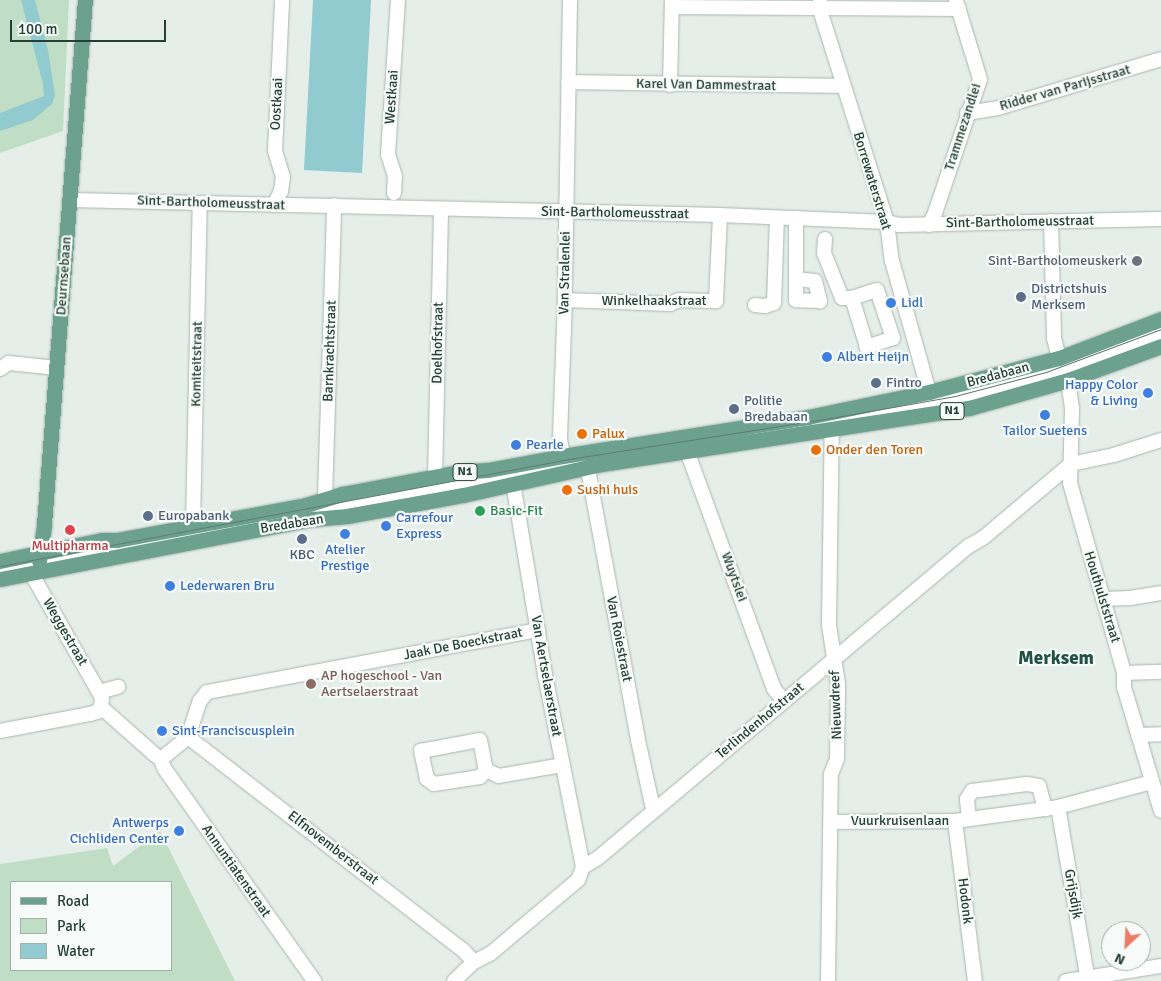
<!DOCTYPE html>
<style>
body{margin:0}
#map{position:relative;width:1161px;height:981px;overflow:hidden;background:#e6eeea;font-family:Signika,sans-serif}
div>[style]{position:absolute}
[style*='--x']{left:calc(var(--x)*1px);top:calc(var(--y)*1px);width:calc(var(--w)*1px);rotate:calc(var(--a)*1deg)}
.green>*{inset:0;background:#c0dec6}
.water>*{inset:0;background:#91cbd0}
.roads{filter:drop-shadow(0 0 1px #a8b6b0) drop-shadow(0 0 1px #a8b6b0)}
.minor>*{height:14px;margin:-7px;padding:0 7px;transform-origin:7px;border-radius:7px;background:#fff}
.major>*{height:15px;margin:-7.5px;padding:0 7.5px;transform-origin:7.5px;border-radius:7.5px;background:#6ca190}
.tram>*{height:1px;margin:-0.5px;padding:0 0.5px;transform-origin:0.5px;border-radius:0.5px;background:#607b71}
.dots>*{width:14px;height:14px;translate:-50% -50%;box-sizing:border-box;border:2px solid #f6faf8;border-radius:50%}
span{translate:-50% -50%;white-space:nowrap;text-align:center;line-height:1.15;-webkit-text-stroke:4.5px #f6faf8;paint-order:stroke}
.shield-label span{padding:1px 4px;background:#f6faf8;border:1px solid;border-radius:4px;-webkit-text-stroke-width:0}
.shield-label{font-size:12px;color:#254036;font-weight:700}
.street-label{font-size:14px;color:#254036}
.worship-label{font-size:14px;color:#5b616d}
.right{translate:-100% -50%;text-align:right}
.service-label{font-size:14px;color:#4e5e75}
.left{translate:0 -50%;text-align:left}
.shop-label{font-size:14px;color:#366cbe}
.food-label{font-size:14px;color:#c56008}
.leisure-label{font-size:14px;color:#27864d}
.health-label{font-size:14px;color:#be3a42}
.education-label{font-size:14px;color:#785e54}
.district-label{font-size:19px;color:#215142;font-weight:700}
.legend{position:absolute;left:10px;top:881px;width:162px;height:90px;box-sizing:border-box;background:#f6faf8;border:1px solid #a2b0aa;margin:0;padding:6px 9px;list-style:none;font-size:15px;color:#254036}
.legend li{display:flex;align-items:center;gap:10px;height:25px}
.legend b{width:25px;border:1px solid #a2b0aa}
.north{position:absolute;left:1101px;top:921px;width:50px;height:50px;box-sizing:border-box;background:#f6faf8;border:1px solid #a2b0aa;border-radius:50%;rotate:205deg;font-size:14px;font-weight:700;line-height:20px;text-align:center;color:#254036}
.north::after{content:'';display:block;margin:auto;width:18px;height:22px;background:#ec7d65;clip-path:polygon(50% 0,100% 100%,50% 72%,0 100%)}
.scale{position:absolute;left:10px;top:20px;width:156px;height:22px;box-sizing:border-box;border:2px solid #254036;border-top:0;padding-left:6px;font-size:15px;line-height:18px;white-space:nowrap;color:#254036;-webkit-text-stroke:4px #f6faf8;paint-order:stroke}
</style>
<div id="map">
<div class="green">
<i style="clip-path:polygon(0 0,69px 0,63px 131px,0 153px)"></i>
<i style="clip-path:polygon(evenodd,160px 831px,235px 981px,0 981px,0 864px,107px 848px,113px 866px,160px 831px,11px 882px,171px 882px,171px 970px,11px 970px,11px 882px)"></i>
</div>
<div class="water">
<i style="clip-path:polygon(21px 0,35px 0,48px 50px,55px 95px,52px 104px,33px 120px,0 131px,0 113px,44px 96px,43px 84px)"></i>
<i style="clip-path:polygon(313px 0,371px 0,362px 173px,304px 170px)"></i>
</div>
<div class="roads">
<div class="minor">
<i style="--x:570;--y:0;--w:300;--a:91"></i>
<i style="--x:565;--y:300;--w:139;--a:92.1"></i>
<i style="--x:560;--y:439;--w:17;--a:80"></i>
<i style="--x:563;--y:456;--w:25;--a:29"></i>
<i style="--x:585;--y:468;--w:8;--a:60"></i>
<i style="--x:589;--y:475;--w:269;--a:79.5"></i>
<i style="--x:638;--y:740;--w:66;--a:77.7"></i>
<i style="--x:652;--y:804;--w:6;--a:59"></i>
<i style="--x:820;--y:0;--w:10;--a:90"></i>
<i style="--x:820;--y:10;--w:222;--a:72.5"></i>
<i style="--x:887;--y:222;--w:39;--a:83"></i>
<i style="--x:892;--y:261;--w:136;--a:74.2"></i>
<i style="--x:929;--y:392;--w:11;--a:15"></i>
<i style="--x:672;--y:7;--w:287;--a:0.4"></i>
<i style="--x:568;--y:82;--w:275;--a:0.8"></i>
<i style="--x:670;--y:85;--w:85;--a:-88.7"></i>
<i style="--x:967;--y:113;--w:31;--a:-9"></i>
<i style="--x:998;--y:108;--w:170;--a:-16.7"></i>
<i style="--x:394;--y:193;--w:17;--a:-87"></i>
<i style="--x:395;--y:176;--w:23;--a:-108"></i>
<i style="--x:388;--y:154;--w:154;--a:-86.3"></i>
<i style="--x:70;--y:200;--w:650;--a:1.32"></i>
<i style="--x:720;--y:215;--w:167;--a:2.4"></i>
<i style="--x:887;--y:222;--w:12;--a:14"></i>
<i style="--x:899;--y:225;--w:262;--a:-1.3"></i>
<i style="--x:274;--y:205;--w:16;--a:-63"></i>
<i style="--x:281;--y:191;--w:14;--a:-82"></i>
<i style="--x:283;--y:177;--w:27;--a:-107"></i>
<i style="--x:275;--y:151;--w:151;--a:-87.3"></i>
<i style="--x:1051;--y:221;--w:117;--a:88.5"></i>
<i style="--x:1054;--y:338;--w:21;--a:76"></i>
<i style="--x:929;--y:225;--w:13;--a:-63"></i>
<i style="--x:935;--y:213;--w:141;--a:-71.4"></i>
<i style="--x:980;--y:79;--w:82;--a:-107.1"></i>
<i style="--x:825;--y:239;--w:14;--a:94"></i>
<i style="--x:824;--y:253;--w:48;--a:68.2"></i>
<i style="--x:842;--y:298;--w:10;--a:0"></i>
<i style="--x:852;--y:298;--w:26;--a:-18"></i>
<i style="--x:877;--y:290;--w:51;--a:71.6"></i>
<i style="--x:893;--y:338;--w:28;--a:161"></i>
<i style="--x:867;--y:347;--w:51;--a:-107"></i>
<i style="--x:796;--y:279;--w:19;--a:6"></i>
<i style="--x:815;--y:281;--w:21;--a:76"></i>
<i style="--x:820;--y:301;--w:24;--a:-178"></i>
<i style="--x:796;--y:300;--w:82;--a:-90"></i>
<i style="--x:565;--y:300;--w:105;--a:2.2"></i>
<i style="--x:670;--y:304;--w:10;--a:-24"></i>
<i style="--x:679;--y:300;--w:37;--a:2"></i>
<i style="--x:716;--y:301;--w:86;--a:-87.3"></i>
<i style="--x:755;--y:305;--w:10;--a:6"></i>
<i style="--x:765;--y:306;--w:9;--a:-18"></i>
<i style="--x:774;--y:303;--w:85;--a:-88"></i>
<i style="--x:0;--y:369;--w:11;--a:-34"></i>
<i style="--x:9;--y:363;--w:48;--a:5.9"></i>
<i style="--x:1068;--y:380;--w:29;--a:82"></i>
<i style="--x:1072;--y:409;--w:74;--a:91.5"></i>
<i style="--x:1070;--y:483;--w:198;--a:74.1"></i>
<i style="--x:1124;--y:673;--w:14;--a:90"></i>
<i style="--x:1124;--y:687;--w:129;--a:73.4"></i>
<i style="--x:751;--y:434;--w:208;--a:-10"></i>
<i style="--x:956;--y:398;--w:93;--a:-14.9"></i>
<i style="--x:1046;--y:374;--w:122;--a:-20.1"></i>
<i style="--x:687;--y:451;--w:253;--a:69.9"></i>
<i style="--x:774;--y:689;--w:16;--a:50"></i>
<i style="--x:435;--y:477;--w:267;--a:-88.7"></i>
<i style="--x:513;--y:483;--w:195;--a:80.5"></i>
<i style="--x:545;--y:675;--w:196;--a:78.8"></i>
<i style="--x:325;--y:498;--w:293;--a:-88.2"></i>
<i style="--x:193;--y:525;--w:322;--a:-88.8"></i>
<i style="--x:0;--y:569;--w:582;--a:-10.6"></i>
<i style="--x:37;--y:572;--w:8;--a:104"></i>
<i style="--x:35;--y:580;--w:129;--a:60.3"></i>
<i style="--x:99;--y:692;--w:7;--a:63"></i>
<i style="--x:102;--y:698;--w:9;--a:96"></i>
<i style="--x:1104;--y:599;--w:26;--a:-2"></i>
<i style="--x:1130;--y:598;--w:31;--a:-9"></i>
<i style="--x:1124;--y:673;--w:37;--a:-2"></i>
<i style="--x:99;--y:692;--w:20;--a:-15"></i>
<i style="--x:101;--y:707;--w:72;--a:41.6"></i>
<i style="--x:155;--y:755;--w:7;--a:34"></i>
<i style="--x:0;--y:731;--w:92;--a:-10.7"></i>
<i style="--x:90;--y:714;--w:7;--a:-16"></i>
<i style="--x:97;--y:712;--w:6;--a:-51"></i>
<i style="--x:1138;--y:735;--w:23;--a:-2"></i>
<i style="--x:188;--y:737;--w:348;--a:37.8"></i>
<i style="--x:463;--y:950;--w:16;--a:47"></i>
<i style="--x:161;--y:759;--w:35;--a:-39"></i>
<i style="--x:188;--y:737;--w:38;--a:-72"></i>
<i style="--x:200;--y:701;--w:11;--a:-52"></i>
<i style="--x:207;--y:692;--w:337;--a:-10.6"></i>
<i style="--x:161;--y:759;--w:9;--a:72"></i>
<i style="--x:164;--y:768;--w:261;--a:54.8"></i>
<i style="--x:486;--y:770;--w:9;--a:131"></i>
<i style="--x:480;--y:777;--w:47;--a:171.3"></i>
<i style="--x:434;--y:784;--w:9;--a:-144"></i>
<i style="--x:427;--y:779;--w:29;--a:-102"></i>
<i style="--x:421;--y:751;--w:60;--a:-10.6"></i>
<i style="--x:480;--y:740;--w:31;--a:79"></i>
<i style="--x:486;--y:770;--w:14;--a:25"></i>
<i style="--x:499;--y:776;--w:64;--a:-9.9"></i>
<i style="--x:1058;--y:807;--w:177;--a:80.2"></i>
<i style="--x:969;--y:819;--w:20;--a:-96"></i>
<i style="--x:967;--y:799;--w:9;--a:-58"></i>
<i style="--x:972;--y:791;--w:55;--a:-7.3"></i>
<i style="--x:1027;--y:784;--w:12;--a:9"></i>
<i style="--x:1039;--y:786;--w:24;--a:75"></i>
<i style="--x:955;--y:821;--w:161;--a:82.9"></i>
<i style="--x:831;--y:822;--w:124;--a:-0.5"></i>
<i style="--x:955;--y:821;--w:104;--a:-7.7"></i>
<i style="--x:1058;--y:807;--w:97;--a:-14.9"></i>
<i style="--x:454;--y:981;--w:28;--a:-44"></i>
<i style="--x:474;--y:962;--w:18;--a:-27"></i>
<i style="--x:490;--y:954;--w:115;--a:-40.1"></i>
<i style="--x:578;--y:880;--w:14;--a:-69"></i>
<i style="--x:583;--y:867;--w:17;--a:-31"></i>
<i style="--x:598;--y:858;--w:485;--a:-40.1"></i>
<i style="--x:969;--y:546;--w:16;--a:-30"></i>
<i style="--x:983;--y:538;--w:115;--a:-40.1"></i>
<i style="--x:1071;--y:464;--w:44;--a:-11.8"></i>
<i style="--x:1114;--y:455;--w:49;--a:-17.7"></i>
<i style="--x:828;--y:981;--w:207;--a:-89.2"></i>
<i style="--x:831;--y:774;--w:16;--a:-68"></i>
<i style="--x:837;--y:759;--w:75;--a:-89.2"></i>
<i style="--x:838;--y:684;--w:60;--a:-98.7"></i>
<i style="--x:829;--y:625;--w:205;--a:-89.2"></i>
<i style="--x:1066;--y:981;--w:96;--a:-9"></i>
</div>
<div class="major">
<i style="--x:0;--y:561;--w:104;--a:-11.6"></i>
<i style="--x:102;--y:540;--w:15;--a:0"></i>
<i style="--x:117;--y:540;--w:192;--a:-10.5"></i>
<i style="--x:306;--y:505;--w:38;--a:-17"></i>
<i style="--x:342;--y:494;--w:119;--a:-10.6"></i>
<i style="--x:459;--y:472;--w:29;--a:-4"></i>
<i style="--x:488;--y:470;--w:76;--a:-10.6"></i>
<i style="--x:563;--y:456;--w:248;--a:-9"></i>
<i style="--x:808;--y:417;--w:124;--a:-11.7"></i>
<i style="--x:929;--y:392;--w:134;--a:-14.7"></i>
<i style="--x:1059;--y:358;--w:109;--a:-20.9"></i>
<i style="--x:39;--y:561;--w:37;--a:-82"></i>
<i style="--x:44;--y:524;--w:526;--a:-85.53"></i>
<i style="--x:0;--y:579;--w:319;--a:-10.9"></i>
<i style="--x:313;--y:519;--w:34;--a:-5"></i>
<i style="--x:347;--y:516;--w:118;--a:-10.3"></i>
<i style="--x:463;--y:495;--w:142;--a:-12.6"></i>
<i style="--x:602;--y:464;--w:371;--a:-8.7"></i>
<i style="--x:969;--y:408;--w:103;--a:-15.8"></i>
<i style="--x:1068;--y:380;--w:99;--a:-20.1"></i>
</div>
</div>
<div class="tram">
<i style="--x:0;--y:566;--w:579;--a:-10.65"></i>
<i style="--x:569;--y:459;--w:265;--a:-8.9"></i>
<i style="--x:831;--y:418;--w:126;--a:-10.1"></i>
<i style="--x:955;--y:396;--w:94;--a:-14.8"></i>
<i style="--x:1046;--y:372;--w:123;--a:-20.5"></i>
</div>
<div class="dots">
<i style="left:1137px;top:261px;background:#6b7280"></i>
<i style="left:1021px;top:297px;background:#5c6f8a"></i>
<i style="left:891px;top:303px;background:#3f7fe0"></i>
<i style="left:827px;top:357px;background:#3f7fe0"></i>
<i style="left:876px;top:383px;background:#5c6f8a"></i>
<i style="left:1148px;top:393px;background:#3f7fe0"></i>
<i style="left:734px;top:409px;background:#5c6f8a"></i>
<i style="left:1045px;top:415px;background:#3f7fe0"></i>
<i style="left:582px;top:434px;background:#e8710a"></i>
<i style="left:516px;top:445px;background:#3f7fe0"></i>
<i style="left:816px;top:450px;background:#e8710a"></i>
<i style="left:567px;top:490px;background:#e8710a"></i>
<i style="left:480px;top:511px;background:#2e9e5b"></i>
<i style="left:148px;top:516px;background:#5c6f8a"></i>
<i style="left:386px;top:526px;background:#3f7fe0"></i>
<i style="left:70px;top:530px;background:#e0444e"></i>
<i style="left:345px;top:534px;background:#3f7fe0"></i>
<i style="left:302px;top:539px;background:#5c6f8a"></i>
<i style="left:170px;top:586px;background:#3f7fe0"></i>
<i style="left:311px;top:684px;background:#8d6e63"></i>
<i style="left:162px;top:731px;background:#3f7fe0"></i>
<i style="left:179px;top:831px;background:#3f7fe0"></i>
</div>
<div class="shield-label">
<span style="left:952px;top:411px">N1</span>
<span style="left:465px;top:472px">N1</span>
</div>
<div class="street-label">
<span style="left:706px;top:85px;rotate:1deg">Karel Van Dammestraat</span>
<span style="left:1065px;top:88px;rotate:-16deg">Ridder van Parijsstraat</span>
<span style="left:392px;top:97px;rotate:-86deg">Westkaai</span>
<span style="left:277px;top:104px;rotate:-87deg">Oostkaai</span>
<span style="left:963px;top:127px;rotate:-72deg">Trammezandlei</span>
<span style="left:872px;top:181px;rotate:73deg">Borrewaterstraat</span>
<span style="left:211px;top:203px;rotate:2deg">Sint-Bartholomeusstraat</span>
<span style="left:615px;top:213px;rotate:1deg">Sint-Bartholomeusstraat</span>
<span style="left:1020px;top:222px;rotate:-1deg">Sint-Bartholomeusstraat</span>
<span style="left:565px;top:273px;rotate:-89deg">Van Stralenlei</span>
<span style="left:64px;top:276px;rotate:-86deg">Deurnsebaan</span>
<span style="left:654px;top:301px">Winkelhaakstraat</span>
<span style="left:438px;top:343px;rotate:-89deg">Doelhofstraat</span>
<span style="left:330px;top:351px;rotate:-88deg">Barnkrachtstraat</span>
<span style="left:197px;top:364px;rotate:-89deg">Komiteitstraat</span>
<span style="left:998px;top:375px;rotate:-15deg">Bredabaan</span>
<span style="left:292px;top:524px;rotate:-9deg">Bredabaan</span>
<span style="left:734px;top:577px;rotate:70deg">Wuytslei</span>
<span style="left:1102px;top:597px;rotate:73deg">Houthulststraat</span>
<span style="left:65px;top:632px;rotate:60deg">Weggestraat</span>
<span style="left:619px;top:639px;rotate:79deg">Van Roiestraat</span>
<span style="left:463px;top:644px;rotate:-11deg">Jaak De Boeckstraat</span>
<span style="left:546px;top:676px;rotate:80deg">Van Aertselaerstraat</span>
<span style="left:836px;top:705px;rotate:-92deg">Nieuwdreef</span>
<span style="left:760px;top:721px;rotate:-40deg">Terlindenhofstraat</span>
<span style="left:900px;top:821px">Vuurkruisenlaan</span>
<span style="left:333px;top:848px;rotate:38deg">Elfnovemberstraat</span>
<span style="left:236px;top:871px;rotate:55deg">Annuntiatenstraat</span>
<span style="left:1073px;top:894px;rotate:80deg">Grijsdijk</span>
<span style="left:965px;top:901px;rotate:83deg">Hodonk</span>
</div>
<div class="worship-label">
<span class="right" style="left:1127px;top:261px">Sint-Bartholomeuskerk</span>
</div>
<div class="service-label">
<span class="left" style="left:1031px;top:297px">Districtshuis<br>Merksem</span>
<span class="left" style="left:886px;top:383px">Fintro</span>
<span class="left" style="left:744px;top:409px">Politie<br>Bredabaan</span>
<span class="left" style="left:158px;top:516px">Europabank</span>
<span style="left:302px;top:555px">KBC</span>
</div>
<div class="shop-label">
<span class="left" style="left:901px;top:303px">Lidl</span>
<span class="left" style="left:837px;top:357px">Albert Heijn</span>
<span class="right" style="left:1138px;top:393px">Happy Color<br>&amp; Living</span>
<span style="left:1045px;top:431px">Tailor Suetens</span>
<span class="left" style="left:526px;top:445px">Pearle</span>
<span class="left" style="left:396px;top:526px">Carrefour<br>Express</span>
<span style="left:345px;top:558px">Atelier<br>Prestige</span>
<span class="left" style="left:180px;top:586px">Lederwaren Bru</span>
<span class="left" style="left:172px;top:731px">Sint-Franciscusplein</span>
<span class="right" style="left:169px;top:831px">Antwerps<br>Cichliden Center</span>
</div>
<div class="food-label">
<span class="left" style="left:592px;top:434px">Palux</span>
<span class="left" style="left:826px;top:450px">Onder den Toren</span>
<span class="left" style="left:577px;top:490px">Sushi huis</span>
</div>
<div class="leisure-label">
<span class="left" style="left:490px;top:511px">Basic-Fit</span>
</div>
<div class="health-label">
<span style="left:70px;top:546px">Multipharma</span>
</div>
<div class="education-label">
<span class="left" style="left:321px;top:684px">AP hogeschool - Van<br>Aertselaerstraat</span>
</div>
<div class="district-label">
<span style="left:1056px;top:659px">Merksem</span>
</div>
<ul class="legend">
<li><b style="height:6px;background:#6ca190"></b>Road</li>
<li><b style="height:14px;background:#c0dec6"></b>Park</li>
<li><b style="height:14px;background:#91cbd0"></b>Water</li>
</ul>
<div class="north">N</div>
<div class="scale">100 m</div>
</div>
